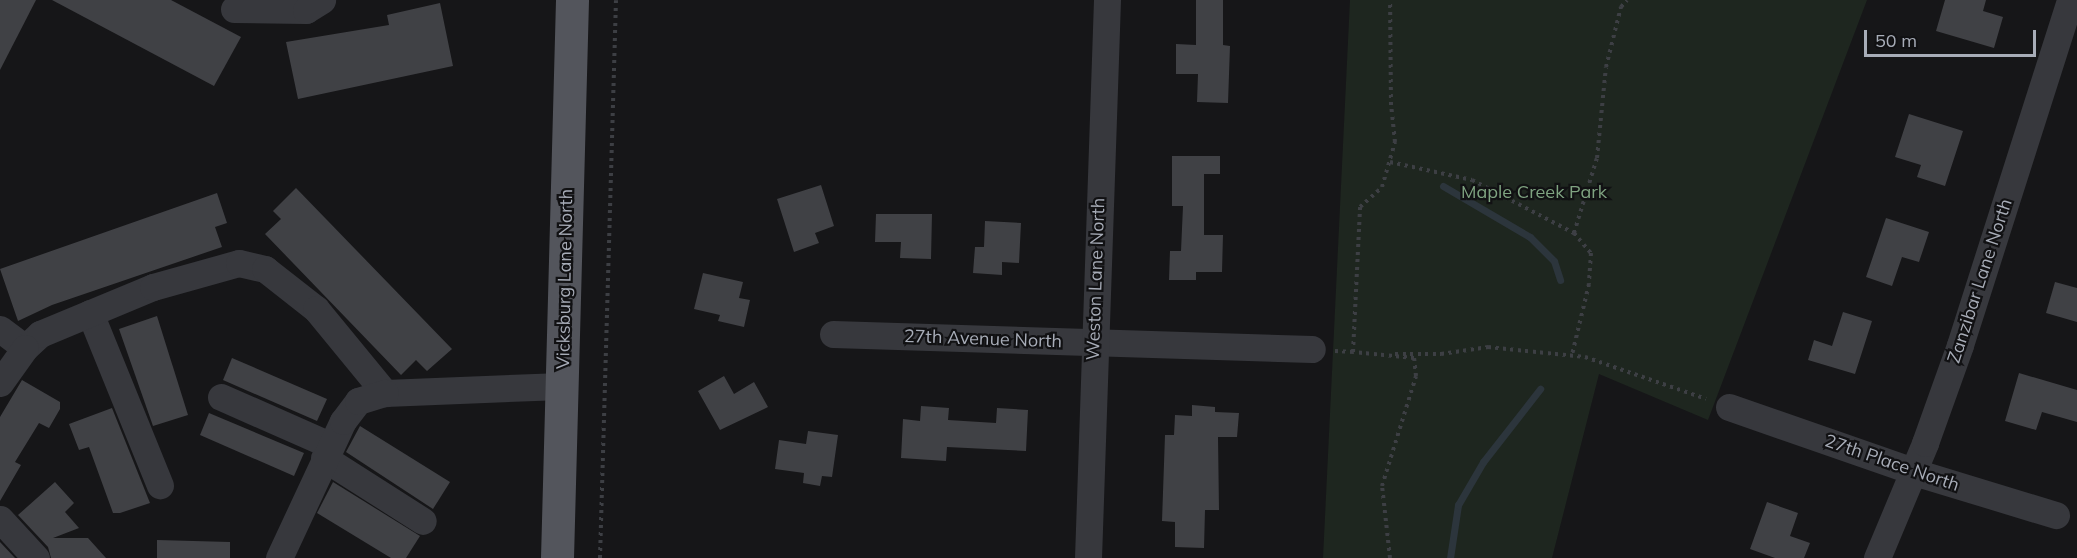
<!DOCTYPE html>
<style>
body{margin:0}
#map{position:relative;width:2077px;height:558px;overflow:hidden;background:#161618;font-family:Mulish,sans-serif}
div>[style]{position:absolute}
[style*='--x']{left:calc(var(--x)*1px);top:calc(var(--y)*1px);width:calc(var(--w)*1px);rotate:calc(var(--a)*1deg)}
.green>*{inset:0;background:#1e261f}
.stream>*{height:7px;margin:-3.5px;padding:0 3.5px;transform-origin:3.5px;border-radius:3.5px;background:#2c353c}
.building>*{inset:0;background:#404145}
.path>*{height:4px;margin-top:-2px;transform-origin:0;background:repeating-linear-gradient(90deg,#3d3f44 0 3px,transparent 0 7.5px)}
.minor>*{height:27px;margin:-13.5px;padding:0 13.5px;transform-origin:13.5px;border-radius:13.5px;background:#37383d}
.major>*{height:33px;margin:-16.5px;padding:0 16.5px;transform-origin:16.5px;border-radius:16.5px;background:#53555c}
span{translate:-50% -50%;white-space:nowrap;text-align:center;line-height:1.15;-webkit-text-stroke:4.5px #111113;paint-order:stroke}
.park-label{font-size:18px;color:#7fa381}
.street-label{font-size:18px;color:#a8adb8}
.scale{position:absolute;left:1864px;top:30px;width:172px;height:27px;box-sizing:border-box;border:3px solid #a8adb8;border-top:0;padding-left:8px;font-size:18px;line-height:21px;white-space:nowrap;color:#a8adb8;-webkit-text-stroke:4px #111113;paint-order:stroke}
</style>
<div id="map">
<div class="green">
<i style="clip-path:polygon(1350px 0,1867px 0,1708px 420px,1599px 374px,1552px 558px,1323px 558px)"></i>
</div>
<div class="stream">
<i style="--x:1443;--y:186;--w:101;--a:30.4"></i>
<i style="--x:1530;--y:237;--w:34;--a:45"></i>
<i style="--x:1554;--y:261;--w:20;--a:72"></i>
<i style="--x:1450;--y:558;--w:54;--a:-81.4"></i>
<i style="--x:1458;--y:505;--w:50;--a:-59.8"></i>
<i style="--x:1483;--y:462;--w:93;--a:-52"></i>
</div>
<div class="building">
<i style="clip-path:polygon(0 0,36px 0,0 70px)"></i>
<i style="clip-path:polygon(52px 0,171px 0,241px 37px,214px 86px)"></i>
<i style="clip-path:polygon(1196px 0,1223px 0,1223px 45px,1230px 46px,1228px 103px,1197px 102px,1198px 74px,1176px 74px,1176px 44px,1196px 45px)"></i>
<i style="clip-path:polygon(1945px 0,1986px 0,1983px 11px,2003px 17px,1994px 48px,1936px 31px)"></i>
<i style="clip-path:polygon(440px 3px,453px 66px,298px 99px,286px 42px,389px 25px,387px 15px)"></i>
<i style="clip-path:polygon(1909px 114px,1963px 131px,1945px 186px,1917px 177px,1921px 165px,1895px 157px)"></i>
<i style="clip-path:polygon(1172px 156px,1220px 156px,1220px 174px,1204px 174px,1204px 235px,1223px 235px,1222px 272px,1196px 272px,1196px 280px,1169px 280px,1170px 251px,1181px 251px,1183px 206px,1172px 206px)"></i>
<i style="clip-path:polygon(821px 185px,834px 226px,815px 233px,819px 243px,794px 252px,777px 199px)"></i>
<i style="clip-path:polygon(296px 188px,452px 349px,427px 371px,416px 360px,401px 375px,265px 234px,281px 219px,273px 211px)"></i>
<i style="clip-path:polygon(217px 193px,227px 223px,215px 227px,222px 247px,52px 305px,18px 321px,0 269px)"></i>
<i style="clip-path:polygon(876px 214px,932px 214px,931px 259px,900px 258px,901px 242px,875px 242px)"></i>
<i style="clip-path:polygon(1886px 218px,1929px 232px,1919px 262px,1902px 257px,1892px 286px,1866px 277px)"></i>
<i style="clip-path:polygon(985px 221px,1021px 223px,1019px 263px,1002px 262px,1002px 275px,973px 273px,975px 247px,984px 247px)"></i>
<i style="clip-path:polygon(703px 273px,743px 282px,739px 298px,750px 300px,744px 327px,718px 321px,720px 315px,694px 309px)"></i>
<i style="clip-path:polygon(2055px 282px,2077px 288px,2077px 322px,2046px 313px)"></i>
<i style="clip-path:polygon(1843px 312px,1872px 321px,1855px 374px,1808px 360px,1814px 340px,1832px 346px)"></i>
<i style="clip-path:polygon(157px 316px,188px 415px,153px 426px,119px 329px)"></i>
<i style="clip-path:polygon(232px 358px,327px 399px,317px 421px,223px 380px)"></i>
<i style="clip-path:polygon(2019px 373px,2077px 390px,2077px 422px,2042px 412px,2036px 430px,2005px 421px)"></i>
<i style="clip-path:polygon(724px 376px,734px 394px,754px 382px,768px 407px,720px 430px,698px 391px)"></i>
<i style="clip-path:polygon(22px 380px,60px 402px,60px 409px,49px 428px,39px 423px,15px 462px,21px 465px,0 501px,0 417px)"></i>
<i style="clip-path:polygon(1192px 405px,1215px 407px,1215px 412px,1239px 413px,1237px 437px,1218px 437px,1219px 510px,1205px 510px,1204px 548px,1175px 547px,1175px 522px,1162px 521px,1165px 435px,1174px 435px,1175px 415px,1192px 416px)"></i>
<i style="clip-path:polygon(921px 406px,949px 408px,948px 420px,996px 423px,997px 408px,1028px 410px,1026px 451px,947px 447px,946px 461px,901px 458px,903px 419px,920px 421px)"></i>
<i style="clip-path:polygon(112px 408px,150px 503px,120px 513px,113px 513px,89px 447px,79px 450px,69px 424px)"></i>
<i style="clip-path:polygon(209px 413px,304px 453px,294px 476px,200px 435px)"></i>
<i style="clip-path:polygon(360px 426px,450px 482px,433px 509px,346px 452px)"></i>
<i style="clip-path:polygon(808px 431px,838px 435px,832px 477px,822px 476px,820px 486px,803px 483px,804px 473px,775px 469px,779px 440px,806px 444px)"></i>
<i style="clip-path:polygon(55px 482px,74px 503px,65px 512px,79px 528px,53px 538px,88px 538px,106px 558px,51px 558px,48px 547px,18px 515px)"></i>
<i style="clip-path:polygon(333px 482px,420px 536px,406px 558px,391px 558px,317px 513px)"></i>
<i style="clip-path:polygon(1767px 502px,1798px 513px,1790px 536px,1810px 543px,1804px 558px,1775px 558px,1750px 549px)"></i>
<i style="clip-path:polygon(157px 540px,230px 542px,230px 558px,157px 558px)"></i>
<i style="clip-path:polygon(0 542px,15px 558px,0 558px)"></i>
</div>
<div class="path">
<i style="--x:1390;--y:162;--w:84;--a:12.4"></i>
<i style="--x:1472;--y:180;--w:115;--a:27.5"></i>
<i style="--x:1574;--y:233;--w:26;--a:50"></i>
<i style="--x:1591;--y:253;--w:31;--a:94"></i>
<i style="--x:1589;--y:284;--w:73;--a:103.5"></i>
<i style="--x:1574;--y:233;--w:78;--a:-73"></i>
<i style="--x:1597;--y:158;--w:91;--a:-84.4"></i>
<i style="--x:1606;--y:67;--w:62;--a:-76"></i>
<i style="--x:1621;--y:7;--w:9;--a:-49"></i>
<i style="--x:1335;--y:351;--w:19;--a:3"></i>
<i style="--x:1395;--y:354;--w:46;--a:0"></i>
<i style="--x:1441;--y:354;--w:48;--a:-8.5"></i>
<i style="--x:1488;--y:347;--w:98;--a:5.9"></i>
<i style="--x:1585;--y:357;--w:128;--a:19.1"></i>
<i style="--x:600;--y:558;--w:558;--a:-88.36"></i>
<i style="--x:1390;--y:558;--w:72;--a:-96.3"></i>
<i style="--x:1382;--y:486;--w:115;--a:-72.8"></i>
<i style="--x:1416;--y:376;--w:18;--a:-96"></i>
<i style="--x:1414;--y:358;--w:61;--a:-174.4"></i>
<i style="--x:1353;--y:352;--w:145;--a:-87.2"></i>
<i style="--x:1360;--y:207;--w:30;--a:-42"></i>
<i style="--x:1382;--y:187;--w:47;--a:-73.9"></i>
<i style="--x:1395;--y:142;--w:37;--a:-96"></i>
<i style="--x:1391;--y:105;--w:105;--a:-90.5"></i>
</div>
<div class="minor">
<i style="--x:234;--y:9;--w:72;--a:0.8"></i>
<i style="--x:306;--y:10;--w:19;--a:-32"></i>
<i style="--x:90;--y:313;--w:186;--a:67.9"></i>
<i style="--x:0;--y:329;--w:31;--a:37"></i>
<i style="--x:25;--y:348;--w:21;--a:-43"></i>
<i style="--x:40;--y:334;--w:122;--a:-22.6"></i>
<i style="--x:153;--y:287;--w:89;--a:-15.6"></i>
<i style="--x:239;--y:263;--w:27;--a:13"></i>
<i style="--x:265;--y:269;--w:65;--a:38.1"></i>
<i style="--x:316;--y:309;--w:109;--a:50.6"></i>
<i style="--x:385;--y:393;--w:177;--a:-2.3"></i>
<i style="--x:833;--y:334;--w:479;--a:1.8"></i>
<i style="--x:0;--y:383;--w:43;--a:-54.5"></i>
<i style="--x:221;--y:397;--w:119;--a:23.8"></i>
<i style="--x:1729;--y:407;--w:207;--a:19.2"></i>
<i style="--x:1924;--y:475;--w:138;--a:16.9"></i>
<i style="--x:324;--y:458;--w:117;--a:32.5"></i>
<i style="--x:0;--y:519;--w:53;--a:47.3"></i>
<i style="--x:279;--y:558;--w:151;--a:-65"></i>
<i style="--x:343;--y:421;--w:25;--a:-53"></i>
<i style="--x:358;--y:401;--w:28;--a:-17"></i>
<i style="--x:1088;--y:558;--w:558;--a:-88.05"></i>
<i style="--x:1877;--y:558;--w:125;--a:-67.3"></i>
<i style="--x:1925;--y:443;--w:104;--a:-70.3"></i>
<i style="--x:1960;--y:345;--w:362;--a:-72.3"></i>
</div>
<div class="major">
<i style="--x:557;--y:558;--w:558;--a:-88.46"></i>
</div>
<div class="park-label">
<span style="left:1534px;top:192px">Maple Creek Park</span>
</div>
<div class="street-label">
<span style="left:565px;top:279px;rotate:-89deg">Vicksburg Lane North</span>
<span style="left:1096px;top:279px;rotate:-88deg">Weston Lane North</span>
<span style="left:1980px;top:281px;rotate:-72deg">Zanzibar Lane North</span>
<span style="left:983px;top:339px;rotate:2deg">27th Avenue North</span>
<span style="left:1892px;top:463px;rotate:19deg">27th Place North</span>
</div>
<div class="scale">50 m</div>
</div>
